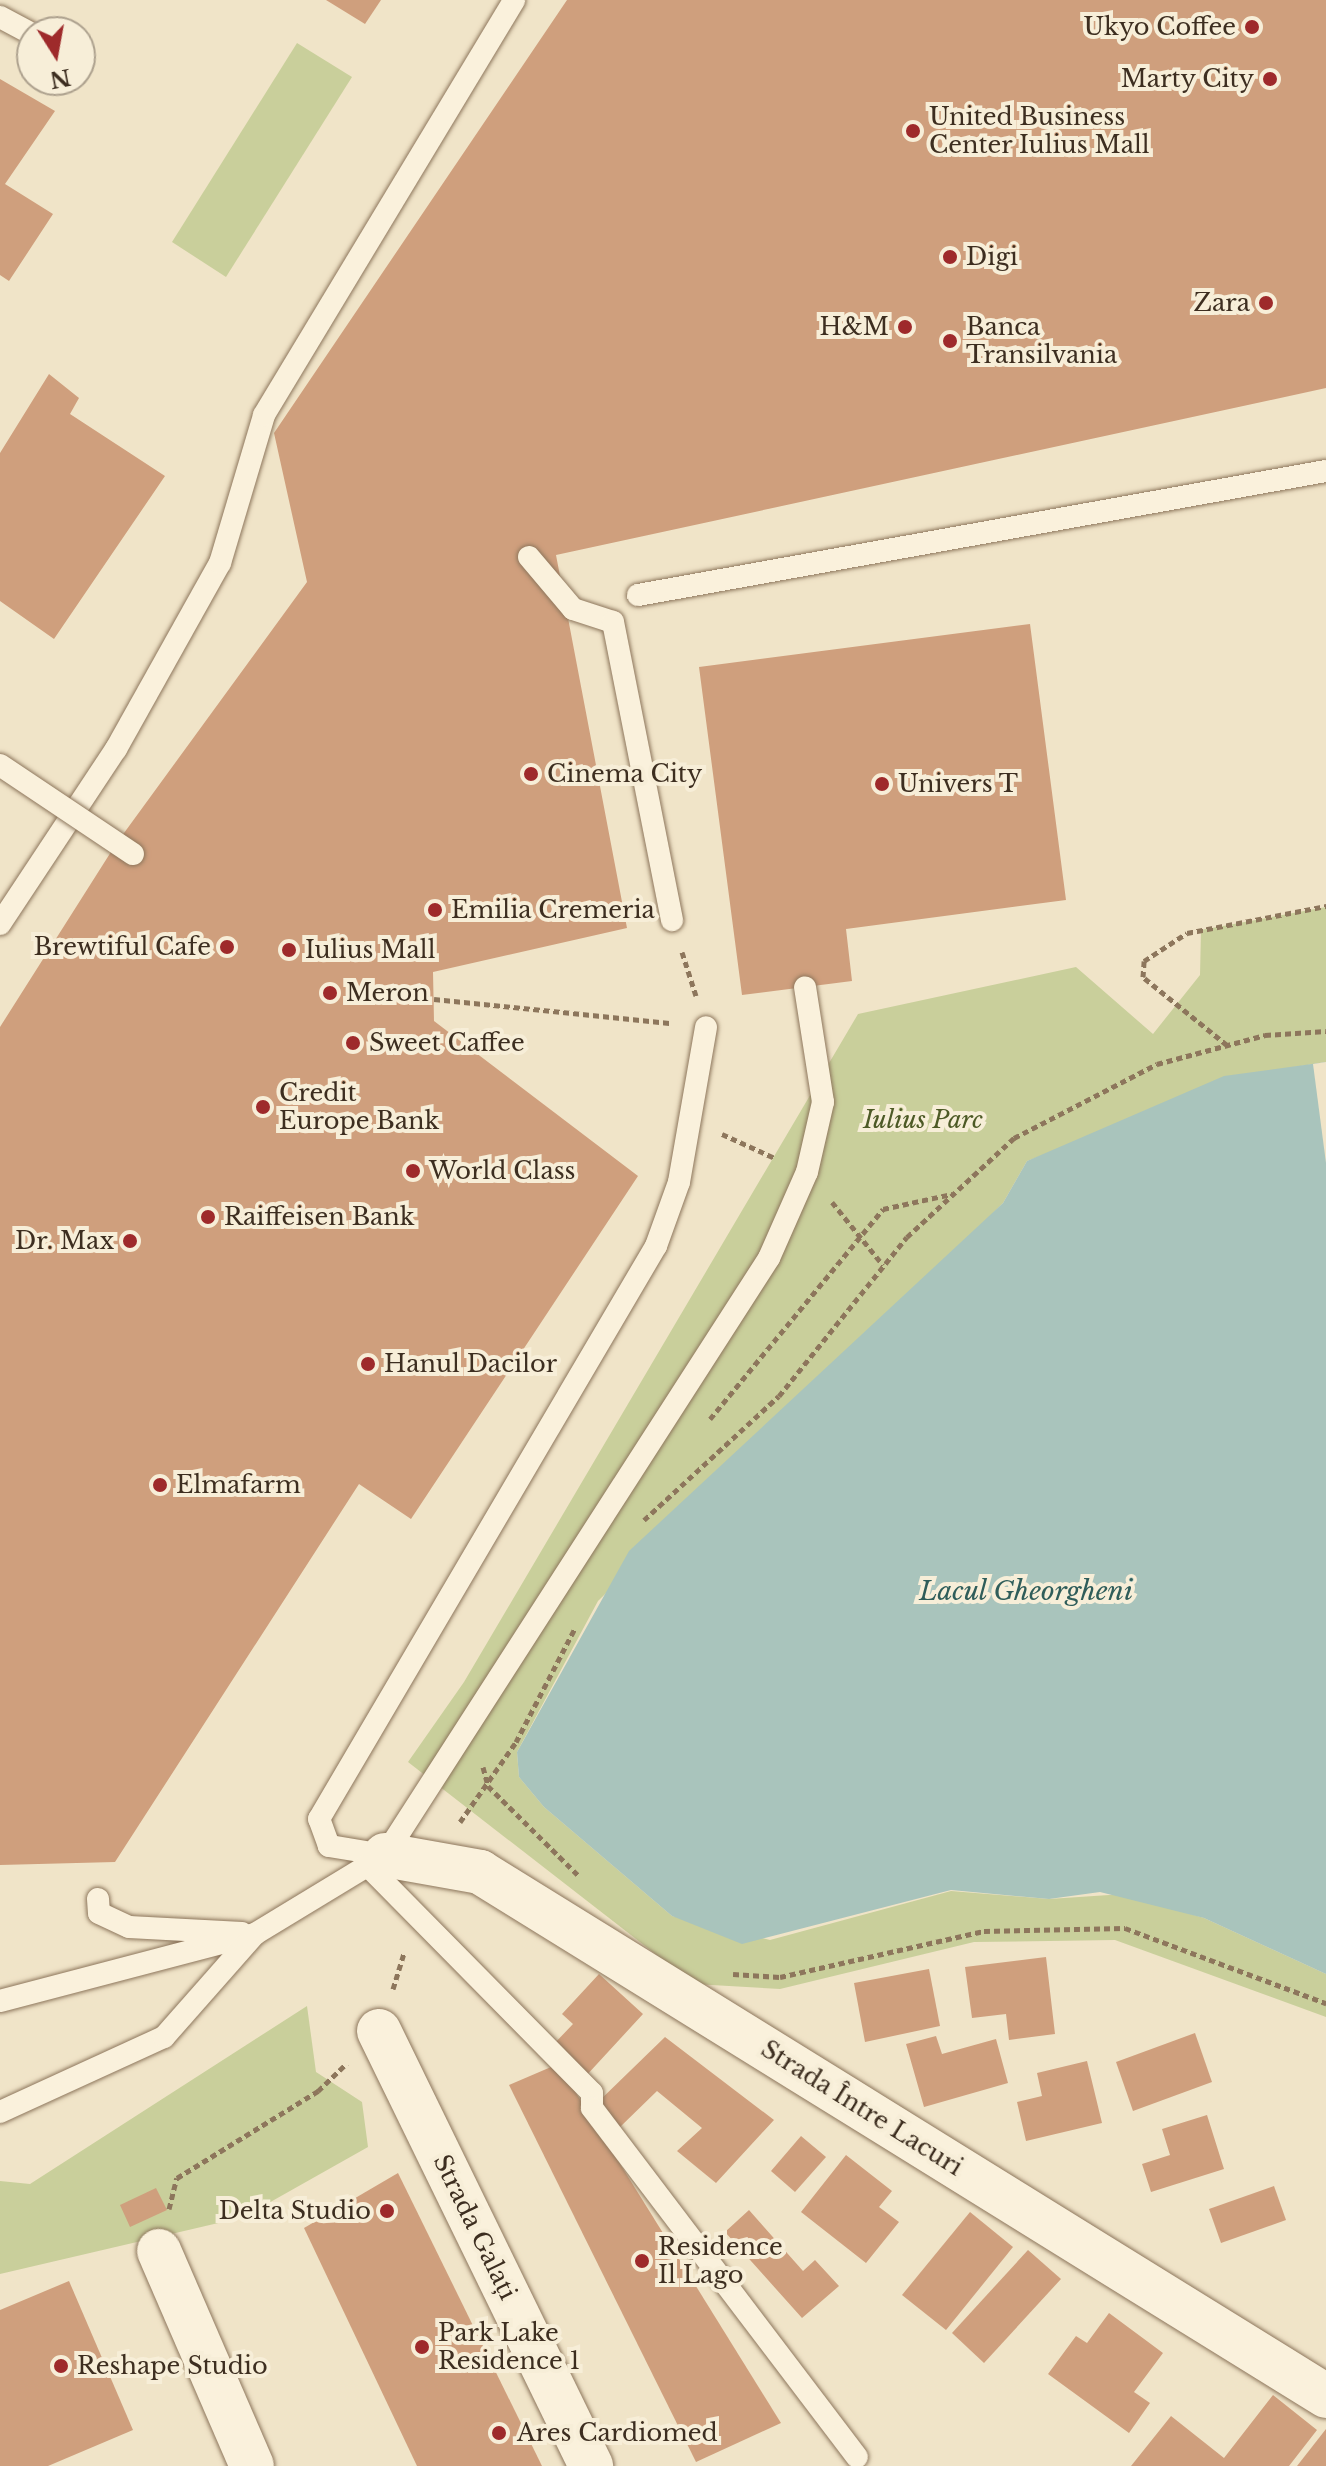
<!DOCTYPE html>
<meta charset="utf-8">
<style>
body{margin:0}
#map{position:relative;width:1326px;height:2466px;overflow:hidden;background:#f0e4c8;font-family:"Libre Baskerville",serif}
div>[style]{position:absolute}
[style*='--x']{left:calc(var(--x)*1px);top:calc(var(--y)*1px);width:calc(var(--w)*1px);rotate:calc(var(--a)*1deg)}
.green>*{inset:0;background:#c9cf9b}
.water>*{inset:0;background:#a9c4bc}
.pier>*{inset:0;background:#f0e4c8}
.building>*{inset:0;background:#cf9f7d}
.path>*{height:5px;margin-top:-2.5px;transform-origin:0;background:repeating-linear-gradient(90deg,#8d765c 0 6px,transparent 0 10px)}
.roads{filter:drop-shadow(0 0 2px #8d765c) drop-shadow(0 0 2px #8d765c)}
.lane>*{height:22px;margin:-11px;padding:0 11px;transform-origin:11px;border-radius:11px;background:#faf1dc}
.street>*{height:44px;margin:-22px;padding:0 22px;transform-origin:22px;border-radius:22px;background:#faf1dc}
.bridges{filter:drop-shadow(0 0 2px #8d765c) drop-shadow(0 0 2px #8d765c)}
.lane-bridge>*{height:22px;margin:-11px;padding:0 11px;transform-origin:11px;border-radius:11px;background:#faf1dc}
.dots>*{width:22px;height:22px;translate:-50% -50%;box-sizing:border-box;border:4px solid #f7eed8;border-radius:50%}
span{translate:-50% -50%;white-space:nowrap;text-align:center;line-height:1.15;-webkit-text-stroke:8px #f7eed8;paint-order:stroke}
.poi-label{font-size:24px;color:#3d2e20}
.right{translate:-100% -50%;text-align:right}
.left{translate:0 -50%;text-align:left}
.park-label{font-size:24px;color:#4d5a26;font-style:italic}
.street-label{font-size:24px;color:#3d2e20}
.water-label{font-size:26px;color:#2f5d5a;font-style:italic}
.north{position:absolute;left:16px;top:16px;width:80px;height:80px;box-sizing:border-box;background:#f7eed8;border:2px solid #ada18e;border-radius:50%;rotate:169deg;font-size:22px;font-weight:700;line-height:32px;text-align:center;color:#3d2e20}
.north::after{content:'';display:block;margin:auto;width:28px;height:36px;background:#9e2a2b;clip-path:polygon(50% 0,100% 100%,50% 72%,0 100%)}
</style>
<div id="map">
<div class="green">
<i style="clip-path:polygon(297px 43px,352px 77px,226px 277px,172px 242px)"></i>
<i style="clip-path:polygon(1326px 907px,1326px 1062px,1270px 1071px,1027px 1161px,1003px 1203px,598px 1601px,517px 1752px,519px 1777px,544px 1807px,672px 1916px,770px 1940px,951px 1891px,1049px 1899px,1124px 1894px,1204px 1918px,1326px 1974px,1326px 2017px,1115px 1940px,974px 1942px,780px 1989px,694px 1984px,408px 1762px,464px 1682px,858px 1014px,1076px 967px,1153px 1034px,1200px 975px,1201px 930px)"></i>
<i style="clip-path:polygon(307px 2006px,316px 2072px,362px 2102px,368px 2147px,244px 2217px,0 2274px,0 2181px,30px 2184px)"></i>
</div>
<div class="water">
<i style="clip-path:polygon(1326px 1062px,1326px 1974px,1204px 1918px,1100px 1892px,1049px 1899px,951px 1890px,742px 1944px,672px 1916px,544px 1807px,519px 1777px,517px 1752px,629px 1551px,1003px 1203px,1027px 1161px,1224px 1076px)"></i>
</div>
<div class="pier">
<i style="clip-path:polygon(1326px 1062px,1326px 1163px,1313px 1064px)"></i>
</div>
<div class="building">
<i style="clip-path:polygon(326px 0,381px 0,365px 24px)"></i>
<i style="clip-path:polygon(567px 0,1326px 0,1326px 388px,556px 555px,627px 928px,433px 972px,434px 1021px,638px 1176px,411px 1519px,359px 1484px,115px 1862px,0 1865px,0 1027px,116px 844px,307px 582px,274px 433px)"></i>
<i style="clip-path:polygon(0 79px,55px 111px,5px 184px,53px 214px,9px 281px,0 275px)"></i>
<i style="clip-path:polygon(49px 374px,79px 398px,70px 414px,165px 476px,54px 639px,0 601px,0 453px)"></i>
<i style="clip-path:polygon(1030px 624px,1066px 900px,846px 929px,852px 981px,742px 995px,699px 667px)"></i>
<i style="clip-path:polygon(1046px 1957px,1055px 2034px,1009px 2040px,1006px 2014px,972px 2018px,965px 1967px)"></i>
<i style="clip-path:polygon(929px 1969px,940px 2026px,865px 2042px,854px 1983px)"></i>
<i style="clip-path:polygon(599px 1974px,643px 2014px,585px 2077px,552px 2046px,573px 2024px,562px 2014px)"></i>
<i style="clip-path:polygon(1195px 2033px,1212px 2082px,1133px 2111px,1116px 2062px)"></i>
<i style="clip-path:polygon(936px 2036px,942px 2054px,996px 2039px,1008px 2083px,924px 2107px,906px 2044px)"></i>
<i style="clip-path:polygon(665px 2037px,774px 2120px,716px 2183px,677px 2151px,702px 2128px,657px 2091px,619px 2128px,596px 2104px)"></i>
<i style="clip-path:polygon(1087px 2061px,1102px 2123px,1026px 2141px,1017px 2102px,1042px 2096px,1037px 2073px)"></i>
<i style="clip-path:polygon(558px 2064px,781px 2423px,696px 2462px,509px 2085px)"></i>
<i style="clip-path:polygon(1207px 2115px,1224px 2169px,1151px 2192px,1142px 2164px,1170px 2155px,1162px 2129px)"></i>
<i style="clip-path:polygon(801px 2136px,826px 2157px,795px 2192px,771px 2171px)"></i>
<i style="clip-path:polygon(846px 2155px,892px 2191px,879px 2207px,899px 2222px,866px 2263px,801px 2212px)"></i>
<i style="clip-path:polygon(398px 2173px,542px 2466px,417px 2466px,304px 2228px)"></i>
<i style="clip-path:polygon(1274px 2186px,1286px 2220px,1221px 2243px,1209px 2209px)"></i>
<i style="clip-path:polygon(156px 2188px,167px 2210px,130px 2227px,120px 2205px)"></i>
<i style="clip-path:polygon(749px 2210px,803px 2271px,815px 2260px,839px 2286px,802px 2318px,725px 2232px)"></i>
<i style="clip-path:polygon(970px 2212px,1013px 2247px,946px 2330px,902px 2295px)"></i>
<i style="clip-path:polygon(1028px 2250px,1061px 2279px,984px 2363px,952px 2333px)"></i>
<i style="clip-path:polygon(69px 2281px,133px 2430px,48px 2466px,0 2466px,0 2310px)"></i>
<i style="clip-path:polygon(1109px 2313px,1163px 2353px,1134px 2392px,1150px 2403px,1129px 2433px,1048px 2374px,1076px 2336px,1087px 2343px)"></i>
<i style="clip-path:polygon(1273px 2395px,1317px 2430px,1289px 2466px,1131px 2466px,1171px 2416px,1224px 2458px)"></i>
<i style="clip-path:polygon(1326px 2429px,1326px 2466px,1297px 2466px)"></i>
</div>
<div class="path">
<i style="--x:682;--y:952;--w:46;--a:72.3"></i>
<i style="--x:434;--y:999;--w:239;--a:5.8"></i>
<i style="--x:1227;--y:1045;--w:108;--a:-141"></i>
<i style="--x:1143;--y:977;--w:16;--a:-86"></i>
<i style="--x:1144;--y:961;--w:51;--a:-33.1"></i>
<i style="--x:1187;--y:933;--w:142;--a:-11"></i>
<i style="--x:722;--y:1134;--w:58;--a:24.4"></i>
<i style="--x:832;--y:1202;--w:81;--a:51"></i>
<i style="--x:710;--y:1419;--w:272;--a:-50.5"></i>
<i style="--x:883;--y:1209;--w:71;--a:-12.3"></i>
<i style="--x:644;--y:1520;--w:183;--a:-42.6"></i>
<i style="--x:779;--y:1396;--w:204;--a:-51.2"></i>
<i style="--x:907;--y:1237;--w:146;--a:-42.8"></i>
<i style="--x:1014;--y:1138;--w:161;--a:-27.4"></i>
<i style="--x:1157;--y:1064;--w:112;--a:-15"></i>
<i style="--x:1265;--y:1035;--w:61;--a:-3.8"></i>
<i style="--x:483;--y:1767;--w:20;--a:75"></i>
<i style="--x:488;--y:1786;--w:129;--a:44.7"></i>
<i style="--x:460;--y:1822;--w:98;--a:-55"></i>
<i style="--x:516;--y:1742;--w:128;--a:-62.6"></i>
<i style="--x:733;--y:1974;--w:47;--a:3.7"></i>
<i style="--x:780;--y:1977;--w:209;--a:-12.7"></i>
<i style="--x:984;--y:1931;--w:141;--a:-1.2"></i>
<i style="--x:1125;--y:1928;--w:215;--a:20.5"></i>
<i style="--x:393;--y:1989;--w:39;--a:-73"></i>
<i style="--x:169;--y:2209;--w:32;--a:-76"></i>
<i style="--x:177;--y:2178;--w:166;--a:-31.7"></i>
<i style="--x:318;--y:2091;--w:40;--a:-44"></i>
</div>
<div class="roads">
<div class="lane">
<i style="--x:0;--y:17;--w:36;--a:28"></i>
<i style="--x:529;--y:557;--w:68;--a:49.8"></i>
<i style="--x:573;--y:609;--w:42;--a:18"></i>
<i style="--x:613;--y:622;--w:304;--a:78.8"></i>
<i style="--x:638;--y:595;--w:699;--a:-10.22"></i>
<i style="--x:0;--y:924;--w:210;--a:-56.5"></i>
<i style="--x:116;--y:749;--w:213;--a:-60.8"></i>
<i style="--x:220;--y:563;--w:154;--a:-73.4"></i>
<i style="--x:264;--y:415;--w:484;--a:-58.9"></i>
<i style="--x:384;--y:1855;--w:56;--a:-170.7"></i>
<i style="--x:329;--y:1846;--w:29;--a:-110"></i>
<i style="--x:319;--y:1819;--w:665;--a:-59.54"></i>
<i style="--x:656;--y:1246;--w:68;--a:-70.2"></i>
<i style="--x:679;--y:1182;--w:157;--a:-80.1"></i>
<i style="--x:367;--y:1865;--w:320;--a:45.4"></i>
<i style="--x:592;--y:2093;--w:15;--a:90"></i>
<i style="--x:592;--y:2108;--w:438;--a:52.8"></i>
<i style="--x:98;--y:1899;--w:14;--a:86"></i>
<i style="--x:99;--y:1913;--w:33;--a:25"></i>
<i style="--x:129;--y:1927;--w:113;--a:3"></i>
<i style="--x:0;--y:2001;--w:264;--a:-14.7"></i>
<i style="--x:255;--y:1934;--w:152;--a:-31.3"></i>
<i style="--x:385;--y:1855;--w:710;--a:-57.25"></i>
<i style="--x:769;--y:1258;--w:94;--a:-66.2"></i>
<i style="--x:807;--y:1172;--w:72;--a:-77.1"></i>
<i style="--x:823;--y:1102;--w:116;--a:-98.9"></i>
<i style="--x:0;--y:2112;--w:180;--a:-24.6"></i>
<i style="--x:164;--y:2037;--w:136;--a:-48.6"></i>
</div>
<div class="street">
<i style="--x:385;--y:1855;--w:97;--a:10.1"></i>
<i style="--x:480;--y:1872;--w:995;--a:31.77"></i>
<i style="--x:379;--y:2031;--w:484;--a:64"></i>
<i style="--x:159;--y:2251;--w:234;--a:66.6"></i>
</div>
</div>
<div class="bridges">
<div class="lane-bridge">
<i style="--x:0;--y:765;--w:160;--a:33.8"></i>
</div>
</div>
<div class="dots">
<i style="left:1252px;top:27px;background:#9e2a2b"></i>
<i style="left:1270px;top:79px;background:#9e2a2b"></i>
<i style="left:913px;top:131px;background:#9e2a2b"></i>
<i style="left:950px;top:257px;background:#9e2a2b"></i>
<i style="left:1266px;top:303px;background:#9e2a2b"></i>
<i style="left:905px;top:327px;background:#9e2a2b"></i>
<i style="left:950px;top:341px;background:#9e2a2b"></i>
<i style="left:531px;top:774px;background:#9e2a2b"></i>
<i style="left:882px;top:784px;background:#9e2a2b"></i>
<i style="left:435px;top:910px;background:#9e2a2b"></i>
<i style="left:227px;top:947px;background:#9e2a2b"></i>
<i style="left:289px;top:950px;background:#9e2a2b"></i>
<i style="left:330px;top:993px;background:#9e2a2b"></i>
<i style="left:353px;top:1043px;background:#9e2a2b"></i>
<i style="left:263px;top:1107px;background:#9e2a2b"></i>
<i style="left:413px;top:1171px;background:#9e2a2b"></i>
<i style="left:208px;top:1217px;background:#9e2a2b"></i>
<i style="left:130px;top:1241px;background:#9e2a2b"></i>
<i style="left:368px;top:1364px;background:#9e2a2b"></i>
<i style="left:160px;top:1485px;background:#9e2a2b"></i>
<i style="left:387px;top:2211px;background:#9e2a2b"></i>
<i style="left:642px;top:2261px;background:#9e2a2b"></i>
<i style="left:422px;top:2347px;background:#9e2a2b"></i>
<i style="left:61px;top:2366px;background:#9e2a2b"></i>
<i style="left:499px;top:2433px;background:#9e2a2b"></i>
</div>
<div class="poi-label">
<span class="right" style="left:1236px;top:27px">Ukyo Coffee</span>
<span class="right" style="left:1254px;top:79px">Marty City</span>
<span class="left" style="left:929px;top:131px">United Business<br>Center Iulius Mall</span>
<span class="left" style="left:966px;top:257px">Digi</span>
<span class="right" style="left:1250px;top:303px">Zara</span>
<span class="right" style="left:889px;top:327px">H&amp;M</span>
<span class="left" style="left:966px;top:341px">Banca<br>Transilvania</span>
<span class="left" style="left:547px;top:774px">Cinema City</span>
<span class="left" style="left:898px;top:784px">Univers T</span>
<span class="left" style="left:451px;top:910px">Emilia Cremeria</span>
<span class="right" style="left:211px;top:947px">Brewtiful Cafe</span>
<span class="left" style="left:305px;top:950px">Iulius Mall</span>
<span class="left" style="left:346px;top:993px">Meron</span>
<span class="left" style="left:369px;top:1043px">Sweet Caffee</span>
<span class="left" style="left:279px;top:1107px">Credit<br>Europe Bank</span>
<span class="left" style="left:429px;top:1171px">World Class</span>
<span class="left" style="left:224px;top:1217px">Raiffeisen Bank</span>
<span class="right" style="left:114px;top:1241px">Dr. Max</span>
<span class="left" style="left:384px;top:1364px">Hanul Dacilor</span>
<span class="left" style="left:176px;top:1485px">Elmafarm</span>
<span class="right" style="left:371px;top:2211px">Delta Studio</span>
<span class="left" style="left:658px;top:2261px">Residence<br>Il Lago</span>
<span class="left" style="left:438px;top:2347px">Park Lake<br>Residence 1</span>
<span class="left" style="left:77px;top:2366px">Reshape Studio</span>
<span class="left" style="left:517px;top:2433px">Ares Cardiomed</span>
</div>
<div class="park-label">
<span style="left:923px;top:1120px">Iulius Parc</span>
</div>
<div class="street-label">
<span style="left:862px;top:2108px;rotate:32deg">Strada Între Lacuri</span>
<span style="left:475px;top:2227px;rotate:64deg">Strada Galați</span>
</div>
<div class="water-label">
<span style="left:1026px;top:1592px">Lacul Gheorgheni</span>
</div>
<div class="north">N</div>
</div>
